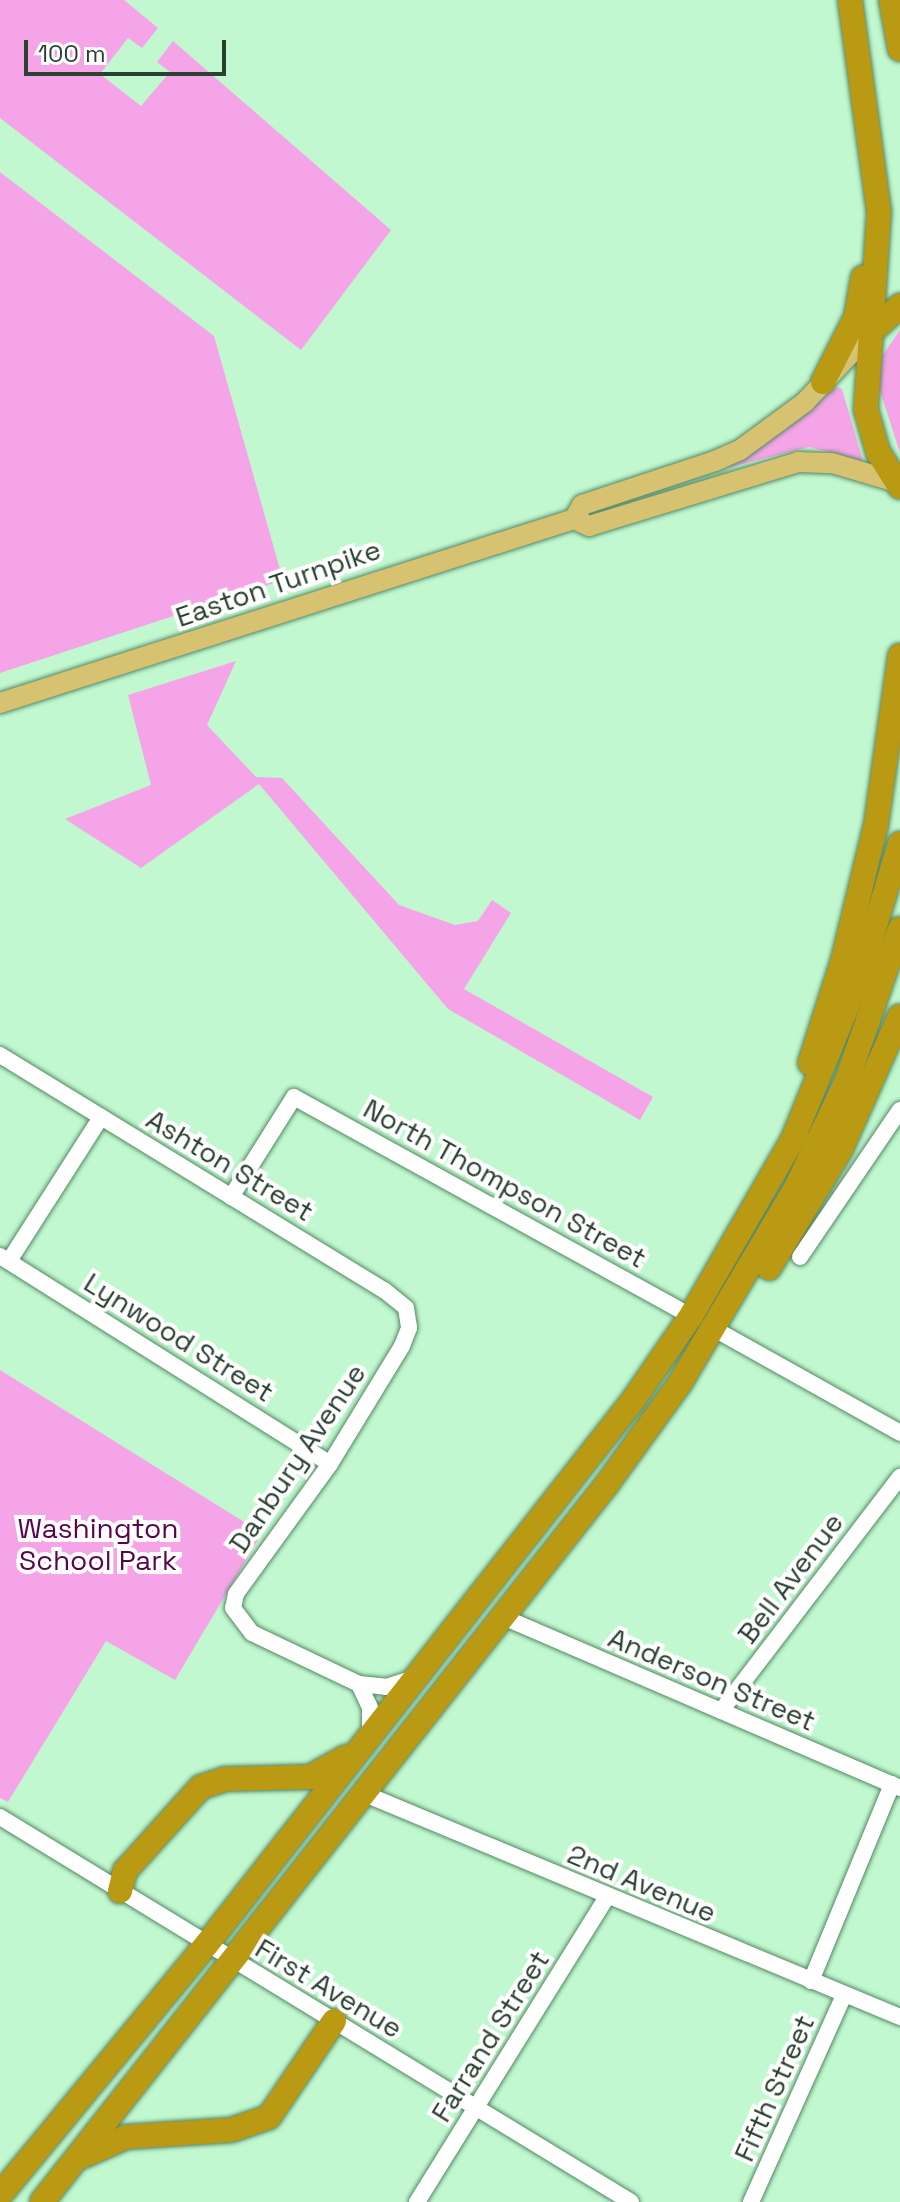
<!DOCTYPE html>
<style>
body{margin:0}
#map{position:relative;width:900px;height:2202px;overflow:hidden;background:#c1f8d0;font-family:"Space Grotesk",sans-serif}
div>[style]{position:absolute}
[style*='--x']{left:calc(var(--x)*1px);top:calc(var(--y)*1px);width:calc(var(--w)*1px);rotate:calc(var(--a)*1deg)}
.green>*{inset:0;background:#f5a5e7}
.roads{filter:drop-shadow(0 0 2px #548764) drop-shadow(0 0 2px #548764)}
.minor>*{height:16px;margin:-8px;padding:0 8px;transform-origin:8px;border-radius:8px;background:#fff}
.major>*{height:20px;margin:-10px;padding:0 10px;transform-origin:10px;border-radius:10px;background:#d6c271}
.highway>*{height:24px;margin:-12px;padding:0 12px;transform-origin:12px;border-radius:12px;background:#ba9913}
span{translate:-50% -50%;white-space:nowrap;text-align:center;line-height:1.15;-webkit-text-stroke:8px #fff;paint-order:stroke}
.street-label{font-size:28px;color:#2a4030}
.park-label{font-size:28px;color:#57054f}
.scale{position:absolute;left:24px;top:40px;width:202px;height:36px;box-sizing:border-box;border:4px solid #2a4030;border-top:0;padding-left:10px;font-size:24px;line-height:28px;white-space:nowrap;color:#2a4030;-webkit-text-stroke:6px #fff;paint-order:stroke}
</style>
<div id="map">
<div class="green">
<i style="clip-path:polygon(0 0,124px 0,158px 28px,142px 48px,128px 38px,100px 74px,141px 106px,170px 72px,157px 62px,173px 41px,391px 230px,301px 350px,0 118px)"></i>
<i style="clip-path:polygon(0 172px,214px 336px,283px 580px,0 673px)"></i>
<i style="clip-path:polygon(900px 330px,900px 453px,878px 385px,882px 356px)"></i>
<i style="clip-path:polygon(837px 387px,842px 389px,863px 461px,809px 447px,727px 468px)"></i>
<i style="clip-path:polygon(236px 661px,207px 725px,256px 777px,282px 778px,399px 905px,455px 925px,478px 921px,492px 900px,511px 913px,464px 989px,653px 1097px,640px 1120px,448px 1009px,259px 784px,141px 868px,65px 819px,151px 785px,128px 695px)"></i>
<i style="clip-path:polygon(0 1370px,262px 1533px,175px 1680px,106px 1641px,8px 1802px,0 1798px)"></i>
</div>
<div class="roads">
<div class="minor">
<i style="--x:0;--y:1055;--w:450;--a:31.5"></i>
<i style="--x:384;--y:1290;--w:28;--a:39"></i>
<i style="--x:406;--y:1308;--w:20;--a:81"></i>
<i style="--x:409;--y:1328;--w:19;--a:111"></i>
<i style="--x:402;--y:1346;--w:138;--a:121.4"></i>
<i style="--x:330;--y:1464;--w:160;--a:125.9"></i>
<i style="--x:236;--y:1594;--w:14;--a:102"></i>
<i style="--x:233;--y:1608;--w:31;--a:53"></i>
<i style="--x:252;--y:1633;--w:119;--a:25.5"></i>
<i style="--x:359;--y:1684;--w:27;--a:6"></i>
<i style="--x:386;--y:1687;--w:29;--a:-18"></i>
<i style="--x:231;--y:1197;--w:118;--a:-57.8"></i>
<i style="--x:294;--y:1097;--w:453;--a:28.9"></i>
<i style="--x:0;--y:1256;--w:390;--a:32.2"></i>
<i style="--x:800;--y:1257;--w:178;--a:-55.8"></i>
<i style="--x:9;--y:1261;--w:171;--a:-57.4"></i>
<i style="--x:716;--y:1330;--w:211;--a:29.2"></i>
<i style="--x:503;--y:1617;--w:432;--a:23.3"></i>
<i style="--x:359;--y:1684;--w:26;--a:65"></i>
<i style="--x:370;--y:1708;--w:26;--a:90"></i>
<i style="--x:721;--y:1711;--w:295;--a:-52.6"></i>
<i style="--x:365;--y:1794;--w:580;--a:22.63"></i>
<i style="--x:0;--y:1817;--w:739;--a:31.39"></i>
<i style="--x:811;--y:1981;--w:213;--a:-67.6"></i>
<i style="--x:417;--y:2202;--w:359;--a:-58.1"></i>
<i style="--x:751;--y:2202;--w:227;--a:-65.8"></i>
</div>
<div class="major">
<i style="--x:574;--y:519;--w:17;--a:25"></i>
<i style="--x:589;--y:526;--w:219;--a:-17"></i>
<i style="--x:798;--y:462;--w:34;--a:2"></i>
<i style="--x:832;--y:463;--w:67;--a:16.5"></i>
<i style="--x:0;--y:703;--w:603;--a:-17.77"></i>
<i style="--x:574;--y:519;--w:16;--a:-60"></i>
<i style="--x:582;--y:505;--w:140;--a:-18.3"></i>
<i style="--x:715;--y:461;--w:27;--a:-24"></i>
<i style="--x:740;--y:450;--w:81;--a:-36.4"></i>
<i style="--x:805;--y:402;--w:98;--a:-46.7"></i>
</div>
<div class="highway">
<i style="--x:850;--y:0;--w:214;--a:82.2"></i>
<i style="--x:879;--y:212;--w:198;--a:93.8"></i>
<i style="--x:866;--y:410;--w:44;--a:74.1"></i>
<i style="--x:878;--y:452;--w:41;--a:57.8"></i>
<i style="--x:891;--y:0;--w:50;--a:79.6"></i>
<i style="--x:872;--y:331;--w:38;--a:-42"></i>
<i style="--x:823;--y:382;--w:73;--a:-63.1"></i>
<i style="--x:856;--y:317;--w:40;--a:-80"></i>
<i style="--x:810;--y:1063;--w:108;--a:-72.2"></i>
<i style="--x:843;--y:960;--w:139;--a:-76.3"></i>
<i style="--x:876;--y:825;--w:171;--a:-81.9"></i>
<i style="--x:769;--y:1268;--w:139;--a:-58.8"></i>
<i style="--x:841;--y:1149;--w:145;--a:-66.1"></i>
<i style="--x:120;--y:1891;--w:21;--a:-76"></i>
<i style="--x:125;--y:1871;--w:113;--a:-47.9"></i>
<i style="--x:201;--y:1787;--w:25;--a:-18"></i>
<i style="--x:225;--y:1779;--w:85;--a:-1.3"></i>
<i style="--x:310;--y:1777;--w:41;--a:-29.1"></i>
<i style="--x:83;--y:2156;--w:47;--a:-23.8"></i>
<i style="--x:126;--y:2137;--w:105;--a:-3.8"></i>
<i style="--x:231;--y:2130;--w:40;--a:-18.9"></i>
<i style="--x:269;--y:2117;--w:116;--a:-55.9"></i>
<i style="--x:0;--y:2195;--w:325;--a:-50.5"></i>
<i style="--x:207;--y:1944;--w:692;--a:-51.92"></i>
<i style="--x:634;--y:1399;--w:101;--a:-55.5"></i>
<i style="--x:691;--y:1316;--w:204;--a:-60"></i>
<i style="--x:793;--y:1139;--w:180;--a:-67.8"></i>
<i style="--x:861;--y:972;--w:134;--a:-73.1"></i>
<i style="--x:42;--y:2202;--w:914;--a:-51.8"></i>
<i style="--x:607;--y:1484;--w:125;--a:-54.1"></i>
<i style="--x:680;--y:1383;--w:227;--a:-59.3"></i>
<i style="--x:796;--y:1188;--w:119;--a:-64.7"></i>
<i style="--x:847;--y:1080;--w:160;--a:-70.7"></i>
</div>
</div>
<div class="street-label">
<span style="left:278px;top:583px;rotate:-19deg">Easton Turnpike</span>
<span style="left:230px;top:1165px;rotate:31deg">Ashton Street</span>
<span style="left:505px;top:1183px;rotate:29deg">North Thompson Street</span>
<span style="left:179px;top:1337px;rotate:32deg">Lynwood Street</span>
<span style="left:297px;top:1458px;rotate:-56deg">Danbury Avenue</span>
<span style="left:790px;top:1578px;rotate:-53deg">Bell Avenue</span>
<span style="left:712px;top:1679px;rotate:23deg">Anderson Street</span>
<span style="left:642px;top:1883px;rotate:23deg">2nd Avenue</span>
<span style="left:329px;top:1988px;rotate:31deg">First Avenue</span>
<span style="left:490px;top:2036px;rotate:-58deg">Farrand Street</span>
<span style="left:774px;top:2088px;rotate:-66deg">Fifth Street</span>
</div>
<div class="park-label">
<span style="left:98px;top:1544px">Washington<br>School Park</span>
</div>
<div class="scale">100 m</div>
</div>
